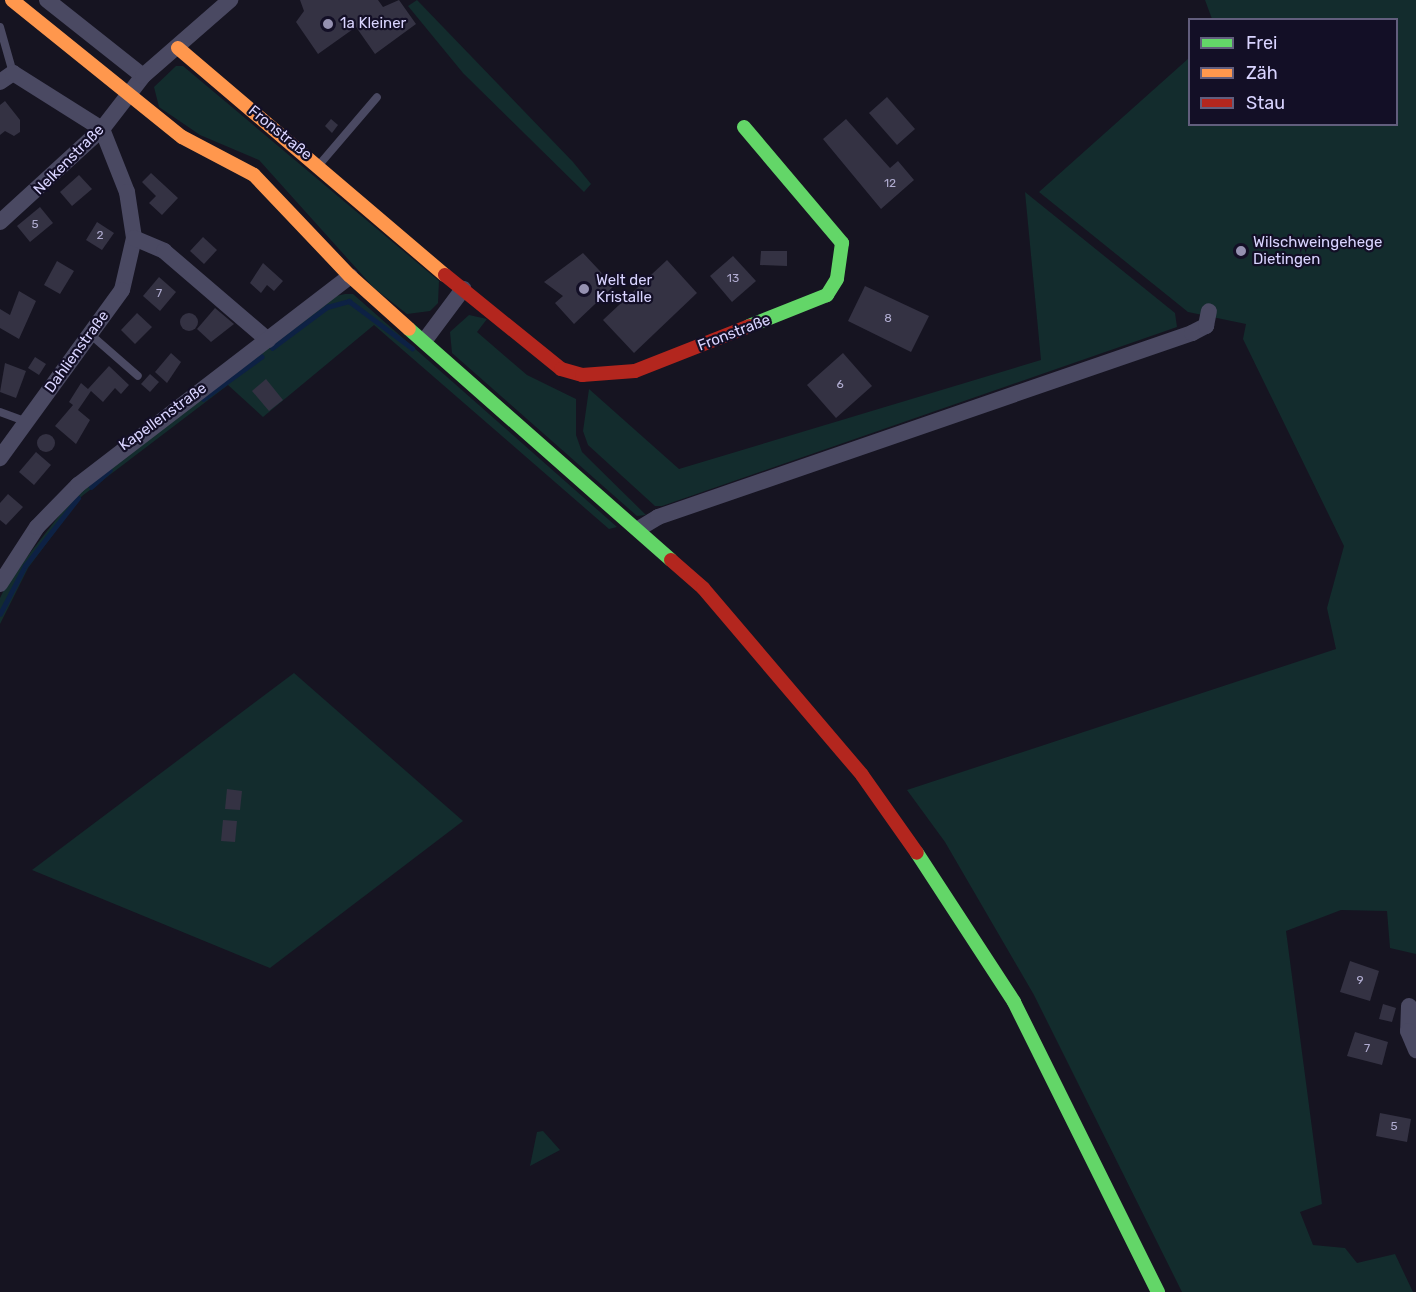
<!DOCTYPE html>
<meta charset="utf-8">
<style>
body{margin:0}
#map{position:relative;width:1416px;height:1292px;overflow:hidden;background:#161421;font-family:Rubik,sans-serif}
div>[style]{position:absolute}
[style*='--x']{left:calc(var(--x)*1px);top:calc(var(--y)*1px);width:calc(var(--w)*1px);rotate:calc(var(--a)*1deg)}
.green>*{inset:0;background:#132c2d}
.stream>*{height:4.5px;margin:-2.25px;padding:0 2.25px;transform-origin:2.25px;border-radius:2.25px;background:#0d2144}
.building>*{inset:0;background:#343243}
.round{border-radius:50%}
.lane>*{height:8px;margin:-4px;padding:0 4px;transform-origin:4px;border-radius:4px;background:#4a4962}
.street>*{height:16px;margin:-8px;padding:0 8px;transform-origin:8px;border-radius:8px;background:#4a4962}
.fast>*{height:14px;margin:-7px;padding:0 7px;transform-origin:7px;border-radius:7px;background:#63d668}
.slow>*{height:14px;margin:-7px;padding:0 7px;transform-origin:7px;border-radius:7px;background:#ff974d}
.jam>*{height:14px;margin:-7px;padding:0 7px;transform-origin:7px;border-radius:7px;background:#b3261e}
.dots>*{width:16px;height:16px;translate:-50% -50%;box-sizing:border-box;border:3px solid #130f26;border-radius:50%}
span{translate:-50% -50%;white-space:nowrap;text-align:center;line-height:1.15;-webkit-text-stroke:4.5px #130f26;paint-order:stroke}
.number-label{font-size:12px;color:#b0acd0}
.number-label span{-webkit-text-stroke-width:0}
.poi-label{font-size:15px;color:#d9d4ff}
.left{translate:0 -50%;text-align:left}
.street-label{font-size:15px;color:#d9d4ff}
.legend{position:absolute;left:1188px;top:18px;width:210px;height:108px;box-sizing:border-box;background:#130f26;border:2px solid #625e7d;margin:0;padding:8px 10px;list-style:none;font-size:18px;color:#d9d4ff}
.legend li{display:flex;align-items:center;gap:12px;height:30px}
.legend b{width:30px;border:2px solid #625e7d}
</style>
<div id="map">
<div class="green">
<i style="clip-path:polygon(417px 0,573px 162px,591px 184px,584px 192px,463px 73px,408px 6px)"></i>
<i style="clip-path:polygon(1205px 0,1416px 0,1416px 954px,1390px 948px,1387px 911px,1341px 910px,1286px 931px,1322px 1204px,1300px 1212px,1313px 1245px,1345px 1248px,1357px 1263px,1395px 1254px,1413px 1292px,1182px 1292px,1034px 995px,945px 842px,907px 790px,1336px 649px,1327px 608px,1344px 546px,1243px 339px,1246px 324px,1188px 312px,1039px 192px,1189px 58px,1190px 124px,1396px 124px,1396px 20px,1212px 19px)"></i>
<i style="clip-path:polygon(176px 66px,183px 66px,439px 281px,438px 303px,430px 311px,407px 314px,374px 288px,259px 160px,200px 135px,159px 107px,154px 87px)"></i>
<i style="clip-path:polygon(1025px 192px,1175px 313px,1177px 327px,662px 506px,655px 506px,588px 445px,583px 431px,589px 389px,679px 469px,1041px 360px)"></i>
<i style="clip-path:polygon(345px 294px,353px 294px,617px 527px,609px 529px,374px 325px,263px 417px,228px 385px,82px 496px,28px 568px,0 624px,0 598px,9px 580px,83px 485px,332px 297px)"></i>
<i style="clip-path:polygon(469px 315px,487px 319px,477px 332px,527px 375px,576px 399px,576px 435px,582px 452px,646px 515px,637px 516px,452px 353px,450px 332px)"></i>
<i style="clip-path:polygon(294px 673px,463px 821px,270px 968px,32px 870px)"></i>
<i style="clip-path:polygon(543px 1131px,560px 1150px,530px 1166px,537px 1132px)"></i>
</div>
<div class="stream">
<i style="--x:272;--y:348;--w:69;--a:-36.7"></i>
<i style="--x:327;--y:307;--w:23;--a:-15"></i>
<i style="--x:349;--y:301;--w:79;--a:36.7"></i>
<i style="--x:203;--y:399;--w:72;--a:-35.9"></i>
<i style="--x:91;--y:487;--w:25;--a:-42"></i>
<i style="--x:0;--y:614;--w:54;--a:-62.5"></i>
<i style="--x:25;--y:566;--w:86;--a:-52.1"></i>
</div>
<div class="building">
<i style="clip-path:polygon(378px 0,383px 7px,399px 0,416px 24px,375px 54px,356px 27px,318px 54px,296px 22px,304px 11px,300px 0)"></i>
<i style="clip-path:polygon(887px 97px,915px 129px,897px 145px,869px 113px)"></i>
<i style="clip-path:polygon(5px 101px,20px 120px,20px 132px,14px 136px,5px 131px,0 135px,0 105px)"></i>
<i style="clip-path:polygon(331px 119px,338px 125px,332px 133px,325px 126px)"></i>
<i style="clip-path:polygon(846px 119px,890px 168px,898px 161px,914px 180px,881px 209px,823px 139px)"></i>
<i style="clip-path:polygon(151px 173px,178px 198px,162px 215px,149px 203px,156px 196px,142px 182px)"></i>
<i style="clip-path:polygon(79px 175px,92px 189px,72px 206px,60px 192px)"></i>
<i style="clip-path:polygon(40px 207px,53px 223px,30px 242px,17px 226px)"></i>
<i style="clip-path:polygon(97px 222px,114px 233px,102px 250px,86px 240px)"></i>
<i style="clip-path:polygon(203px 237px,217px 250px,204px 264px,190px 251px)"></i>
<i style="clip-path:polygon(761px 251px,787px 251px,787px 266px,760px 265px)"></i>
<i style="clip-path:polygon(583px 253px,614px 286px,574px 324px,555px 303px,563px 296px,544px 282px)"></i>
<i style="clip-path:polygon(733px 256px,756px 281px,732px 302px,710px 276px)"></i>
<i style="clip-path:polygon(667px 260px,697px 293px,634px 353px,603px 320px)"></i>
<i style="clip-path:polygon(57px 261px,74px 271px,60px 294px,44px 285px)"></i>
<i style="clip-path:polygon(263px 263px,283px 281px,274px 291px,267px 285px,261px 293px,250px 283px)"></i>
<i style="clip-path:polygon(159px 277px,176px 292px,160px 311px,143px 296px)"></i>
<i style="clip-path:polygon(865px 286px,929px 316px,911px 352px,848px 321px)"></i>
<i style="clip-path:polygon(19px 291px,36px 301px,19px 339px,0 328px,0 309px,10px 315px)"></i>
<i style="clip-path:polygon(215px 308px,234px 324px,211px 342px,197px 329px)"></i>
<i style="clip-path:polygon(137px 313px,152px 327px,135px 344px,121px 330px)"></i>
<i class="round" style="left:180px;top:313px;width:18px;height:18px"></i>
<i style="clip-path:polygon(171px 353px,181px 362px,167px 383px,155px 372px)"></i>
<i style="clip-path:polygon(843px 353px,872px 386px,836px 418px,807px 385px)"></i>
<i style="clip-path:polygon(35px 357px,46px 364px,39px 375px,28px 368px)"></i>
<i style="clip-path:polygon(5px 363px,26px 371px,16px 398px,0 392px)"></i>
<i style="clip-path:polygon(109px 366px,129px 385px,121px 394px,115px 388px,103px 402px,91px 391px,78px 410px,90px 420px,76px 444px,55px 426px,73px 405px,69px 402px,81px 383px,88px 389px)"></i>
<i style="clip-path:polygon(150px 374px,159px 382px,150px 392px,141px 384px)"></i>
<i style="clip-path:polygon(266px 379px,283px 400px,269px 411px,252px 391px)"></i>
<i class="round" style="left:37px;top:434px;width:18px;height:18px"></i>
<i style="clip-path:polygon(36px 452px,51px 465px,34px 485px,19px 472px)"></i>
<i style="clip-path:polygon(8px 494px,23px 507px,6px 525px,0 520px,0 503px)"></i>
<i style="clip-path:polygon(227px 789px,242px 791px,240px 810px,225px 809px)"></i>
<i style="clip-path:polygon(223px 820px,237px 821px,235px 842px,221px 841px)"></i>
<i style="clip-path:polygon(1350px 961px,1379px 971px,1370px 1001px,1340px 992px)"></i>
<i style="clip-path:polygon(1383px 1004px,1396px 1008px,1392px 1022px,1379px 1019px)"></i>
<i style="clip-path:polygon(1355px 1032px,1388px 1042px,1382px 1065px,1347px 1056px)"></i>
<i style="clip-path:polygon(1380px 1113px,1411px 1119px,1407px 1142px,1376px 1136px)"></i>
</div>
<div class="lane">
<i style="--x:0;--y:27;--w:48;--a:74.2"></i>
<i style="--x:319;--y:165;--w:89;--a:-49.5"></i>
<i style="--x:91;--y:335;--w:62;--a:41.1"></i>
<i style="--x:0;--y:412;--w:29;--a:20"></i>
</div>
<div class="street">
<i style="--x:47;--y:0;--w:122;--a:38.4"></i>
<i style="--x:0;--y:82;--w:16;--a:-35"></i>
<i style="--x:13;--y:73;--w:105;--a:32.2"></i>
<i style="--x:102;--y:129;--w:68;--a:68.4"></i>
<i style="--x:127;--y:192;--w:47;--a:81.3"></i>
<i style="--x:134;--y:238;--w:53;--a:103"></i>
<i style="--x:122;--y:290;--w:208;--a:126"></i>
<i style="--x:0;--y:222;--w:138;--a:-42.4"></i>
<i style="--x:102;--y:129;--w:67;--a:-52.3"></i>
<i style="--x:143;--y:76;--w:116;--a:-41.1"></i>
<i style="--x:134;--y:238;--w:33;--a:23"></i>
<i style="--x:164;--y:251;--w:137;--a:40.6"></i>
<i style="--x:425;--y:340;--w:64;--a:-53.3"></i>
<i style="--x:640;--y:528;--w:21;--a:-31"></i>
<i style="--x:658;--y:517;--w:565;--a:-19.01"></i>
<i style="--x:1192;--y:333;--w:16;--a:-27"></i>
<i style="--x:1206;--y:326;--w:15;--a:-79"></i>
<i style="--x:0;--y:584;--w:68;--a:-57"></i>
<i style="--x:37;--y:527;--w:59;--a:-45.7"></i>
<i style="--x:78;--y:485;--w:343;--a:-37.5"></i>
<i style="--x:1409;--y:1006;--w:25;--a:92"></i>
<i style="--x:1408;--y:1031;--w:21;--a:67"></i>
</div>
<div class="fast">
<i style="--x:744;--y:127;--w:152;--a:49.8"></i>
<i style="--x:842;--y:243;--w:36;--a:98"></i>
<i style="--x:837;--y:279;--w:19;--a:122"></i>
<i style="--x:827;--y:295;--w:84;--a:158.3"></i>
<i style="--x:409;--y:329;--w:349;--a:41.4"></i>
<i style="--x:917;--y:853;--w:178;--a:56.9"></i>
<i style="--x:1014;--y:1002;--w:324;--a:63.6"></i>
</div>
<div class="slow">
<i style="--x:12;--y:0;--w:218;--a:38.9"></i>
<i style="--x:182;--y:137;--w:81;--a:27.8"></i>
<i style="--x:254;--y:175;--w:139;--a:46.5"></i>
<i style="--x:350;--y:276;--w:79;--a:41.9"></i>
<i style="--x:178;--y:48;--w:350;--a:40.4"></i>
</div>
<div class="jam">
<i style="--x:445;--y:275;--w:149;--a:39"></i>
<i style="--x:561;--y:369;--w:22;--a:16"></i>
<i style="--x:582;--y:375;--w:53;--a:-4.3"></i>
<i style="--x:635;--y:371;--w:123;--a:-21.5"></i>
<i style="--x:671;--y:560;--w:43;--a:41.2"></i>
<i style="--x:703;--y:588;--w:245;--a:49.6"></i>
<i style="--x:862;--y:775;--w:95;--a:54.8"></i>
</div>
<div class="dots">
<i style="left:328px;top:24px;background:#9591b1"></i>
<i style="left:1241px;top:251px;background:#9591b1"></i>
<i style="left:584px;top:289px;background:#9591b1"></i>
</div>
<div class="number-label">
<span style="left:890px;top:184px">12</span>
<span style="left:35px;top:225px">5</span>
<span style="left:100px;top:236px">2</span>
<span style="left:733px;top:279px">13</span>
<span style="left:159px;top:294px">7</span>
<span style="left:888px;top:319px">8</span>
<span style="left:840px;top:385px">6</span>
<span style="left:1360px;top:981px">9</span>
<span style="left:1367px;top:1049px">7</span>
<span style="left:1394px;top:1127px">5</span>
</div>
<div class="poi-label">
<span class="left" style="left:340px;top:24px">1a Kleiner</span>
<span class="left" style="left:1253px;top:251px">Wilschweingehege<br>Dietingen</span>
<span class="left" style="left:596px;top:289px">Welt der<br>Kristalle</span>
</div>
<div class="street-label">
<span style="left:280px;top:133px;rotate:39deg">Fronstraße</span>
<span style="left:69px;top:160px;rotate:-45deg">Nelkenstraße</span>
<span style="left:734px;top:333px;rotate:-21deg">Fronstraße</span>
<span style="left:77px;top:352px;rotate:-54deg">Dahlienstraße</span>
<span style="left:163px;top:417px;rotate:-36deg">Kapellenstraße</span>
</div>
<ul class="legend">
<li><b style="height:8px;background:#63d668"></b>Frei</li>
<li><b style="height:8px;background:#ff974d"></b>Zäh</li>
<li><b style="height:8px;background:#b3261e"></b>Stau</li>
</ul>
</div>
